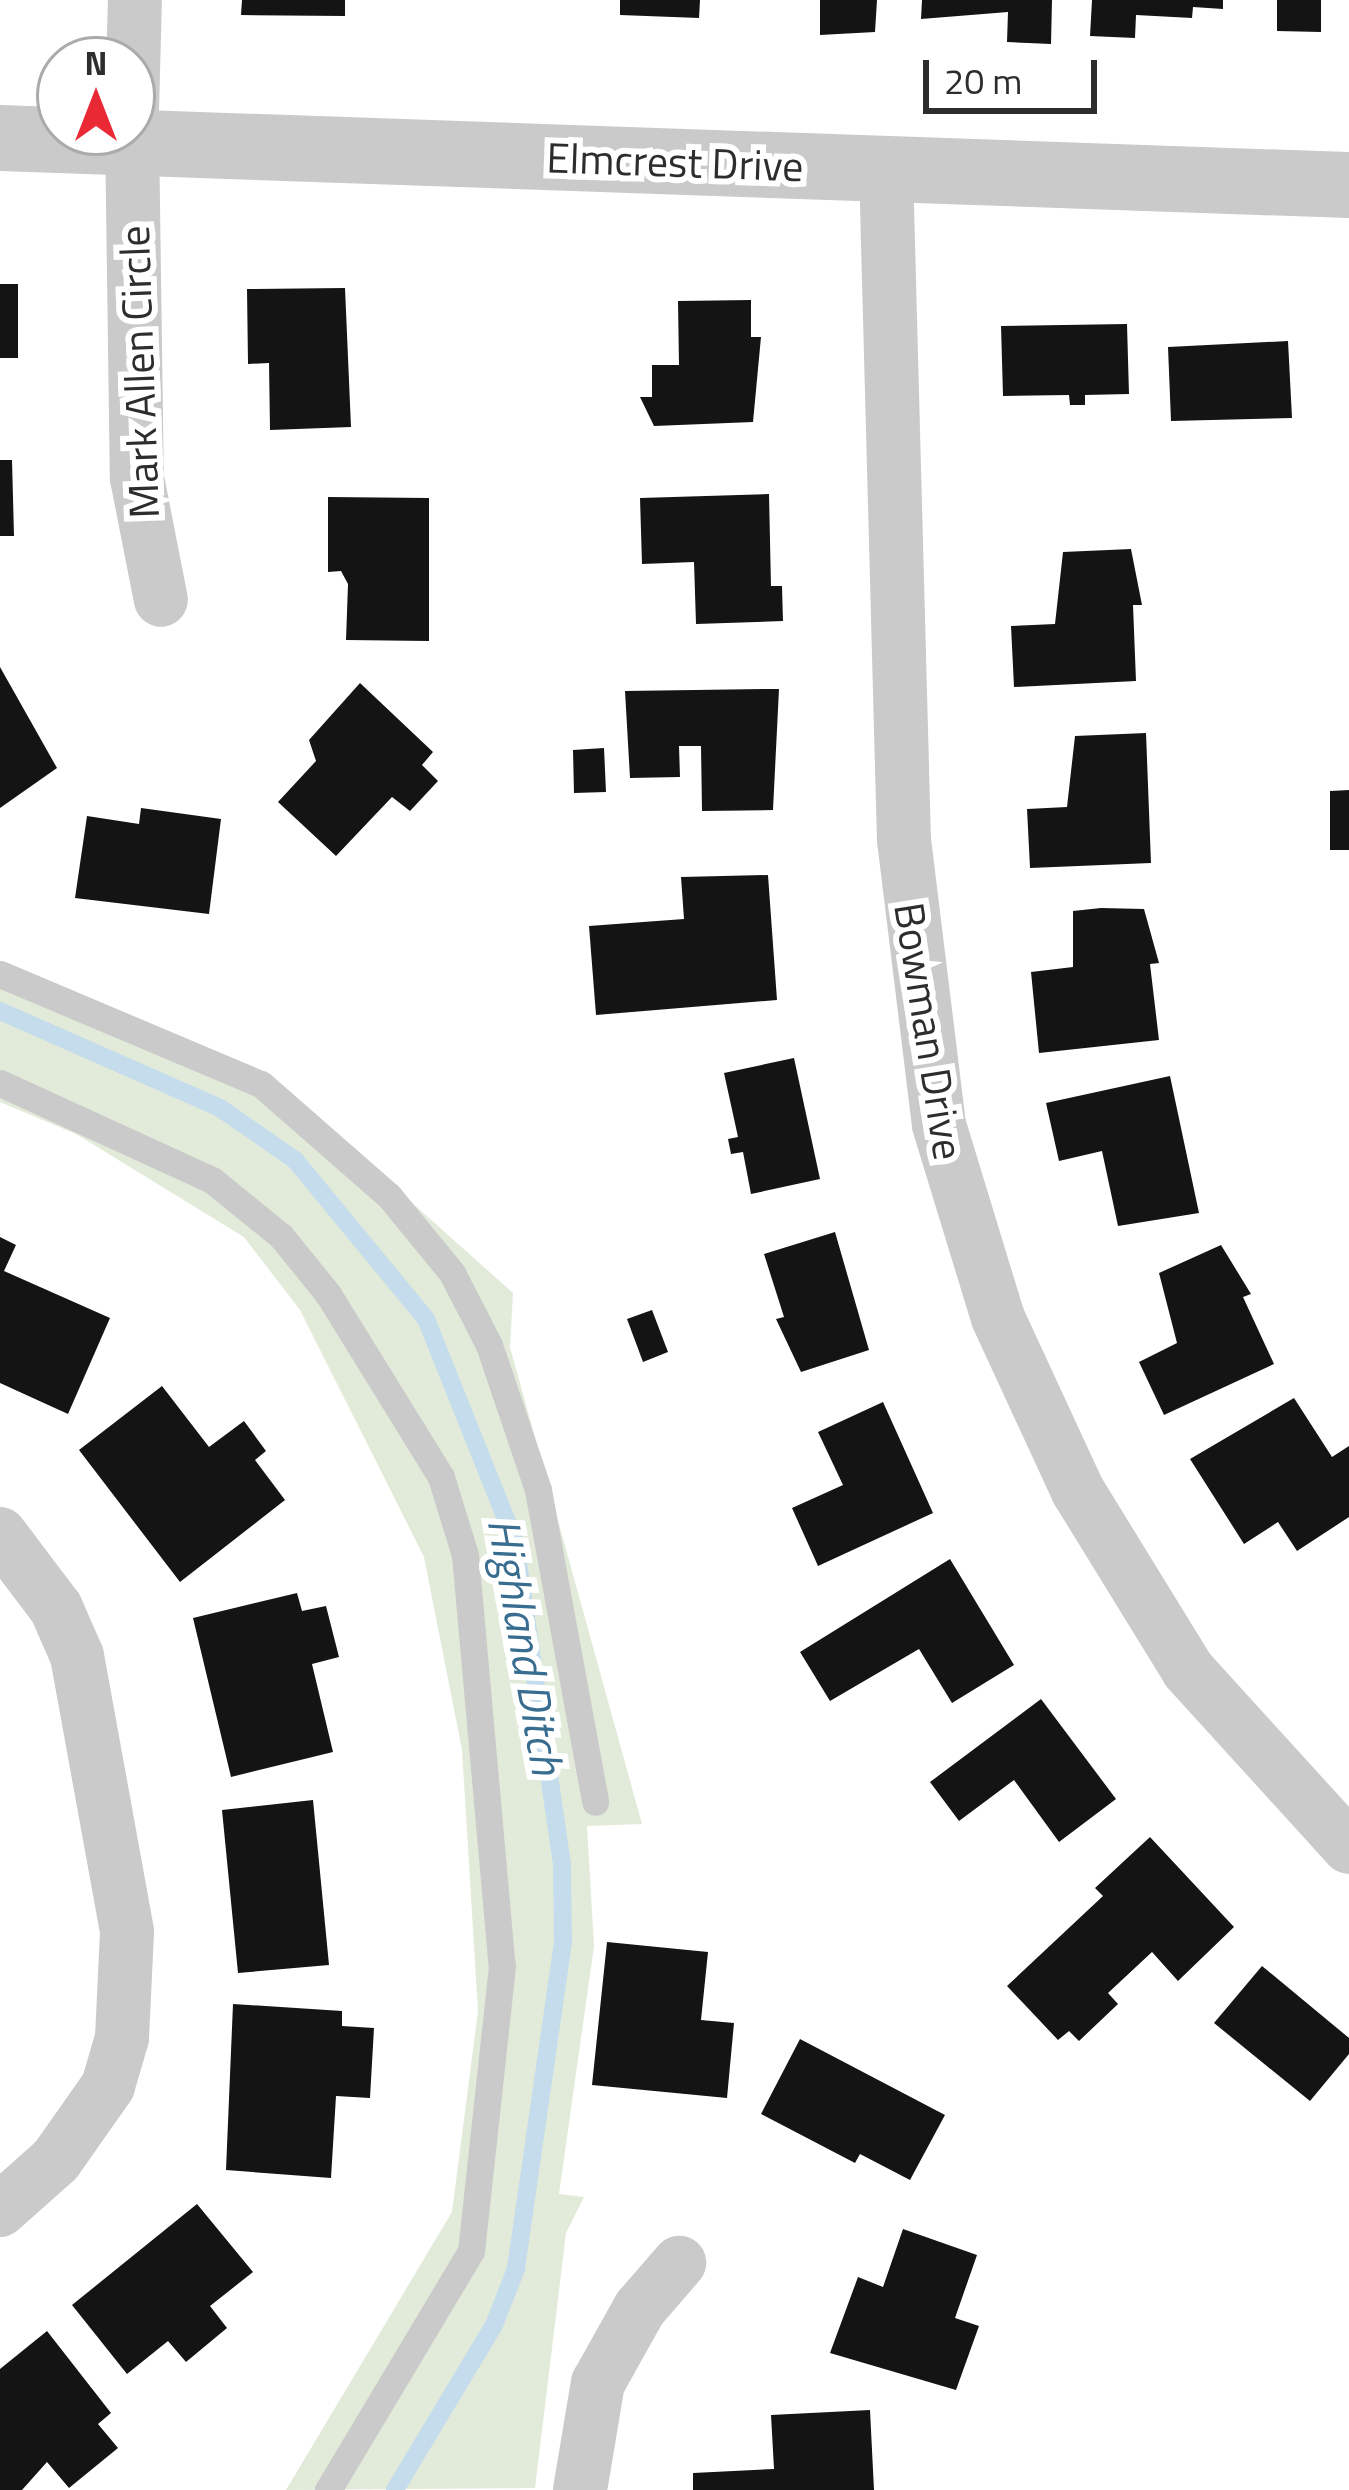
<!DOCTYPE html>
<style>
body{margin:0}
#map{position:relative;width:1349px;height:2490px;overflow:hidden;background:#fff;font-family:"Titillium Web",sans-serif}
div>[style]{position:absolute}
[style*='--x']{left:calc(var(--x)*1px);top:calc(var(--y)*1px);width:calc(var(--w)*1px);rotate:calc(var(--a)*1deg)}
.green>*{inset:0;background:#e2ebd9}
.stream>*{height:18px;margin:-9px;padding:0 9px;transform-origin:9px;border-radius:9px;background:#c5dcec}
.building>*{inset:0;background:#141414}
.service>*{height:27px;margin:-13.5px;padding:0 13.5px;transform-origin:13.5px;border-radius:13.5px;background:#cacaca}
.minor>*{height:54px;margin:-27px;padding:0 27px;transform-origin:27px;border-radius:27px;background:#cacaca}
.tertiary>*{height:66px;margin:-33px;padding:0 33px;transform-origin:33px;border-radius:33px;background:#cacaca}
span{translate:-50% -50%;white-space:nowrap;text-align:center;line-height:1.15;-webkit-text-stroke:12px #fff;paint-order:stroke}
.street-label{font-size:42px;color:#2d2d2d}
.water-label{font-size:45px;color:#396d90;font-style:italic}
.north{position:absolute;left:36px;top:36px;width:120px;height:120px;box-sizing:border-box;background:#fff;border:3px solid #ababab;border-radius:50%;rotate:0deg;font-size:33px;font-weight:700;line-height:48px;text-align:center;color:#2d2d2d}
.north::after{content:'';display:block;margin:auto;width:42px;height:54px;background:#e92934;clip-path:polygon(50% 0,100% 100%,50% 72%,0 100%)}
.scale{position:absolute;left:923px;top:60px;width:174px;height:54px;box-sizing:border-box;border:6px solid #2d2d2d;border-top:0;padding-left:15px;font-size:36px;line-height:42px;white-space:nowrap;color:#2d2d2d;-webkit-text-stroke:9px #fff;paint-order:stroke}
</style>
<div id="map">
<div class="green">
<i style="clip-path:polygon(0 962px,270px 1076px,513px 1293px,510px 1347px,642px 1824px,587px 1826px,594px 1946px,559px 2194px,584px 2197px,566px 2233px,535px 2488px,286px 2490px,452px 2212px,478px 2011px,462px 1750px,424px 1557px,300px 1310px,244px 1237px,76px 1134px,0 1102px)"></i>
</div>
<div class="stream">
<i style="--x:0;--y:1011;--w:240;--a:23.8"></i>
<i style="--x:220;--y:1108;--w:91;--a:34.7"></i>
<i style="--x:295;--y:1160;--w:206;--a:50.5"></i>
<i style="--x:426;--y:1319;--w:240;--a:68.2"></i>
<i style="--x:515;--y:1542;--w:325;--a:81.7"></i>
<i style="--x:562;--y:1864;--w:78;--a:89.3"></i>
<i style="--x:563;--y:1942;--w:330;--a:98.2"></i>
<i style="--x:516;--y:2269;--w:60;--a:111.4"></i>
<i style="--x:494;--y:2325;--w:192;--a:121"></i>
</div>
<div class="building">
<i style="clip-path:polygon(242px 0,345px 0,345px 16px,241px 15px)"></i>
<i style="clip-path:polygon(620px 0,700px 0,699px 18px,620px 15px)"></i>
<i style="clip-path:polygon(820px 0,877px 0,875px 32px,820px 35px)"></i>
<i style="clip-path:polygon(922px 0,1052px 0,1051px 44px,1007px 42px,1008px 12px,921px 19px)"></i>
<i style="clip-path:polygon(1092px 0,1223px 0,1223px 9px,1193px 7px,1192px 18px,1136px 15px,1135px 38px,1090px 36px)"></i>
<i style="clip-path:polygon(1277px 0,1321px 0,1321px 32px,1277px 31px)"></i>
<i style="clip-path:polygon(0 284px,18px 284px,18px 358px,0 358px)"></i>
<i style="clip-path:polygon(345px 288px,351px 427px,270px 430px,269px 363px,248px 364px,247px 289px)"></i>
<i style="clip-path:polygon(751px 300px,751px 337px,761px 337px,753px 422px,654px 426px,640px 397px,652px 397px,652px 365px,679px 365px,678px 301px)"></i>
<i style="clip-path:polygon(1127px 324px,1129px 394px,1085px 395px,1085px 405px,1070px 405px,1069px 395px,1003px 396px,1001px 326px)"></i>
<i style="clip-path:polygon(1288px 341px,1292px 418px,1171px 421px,1168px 347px)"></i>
<i style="clip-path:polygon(0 460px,12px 460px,14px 536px,0 536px)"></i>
<i style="clip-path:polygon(769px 494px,771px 586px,782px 586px,783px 621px,696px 624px,694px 562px,642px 564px,640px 498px)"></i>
<i style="clip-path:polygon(328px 497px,429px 498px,429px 641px,346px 640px,348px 584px,341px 571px,328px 572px)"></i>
<i style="clip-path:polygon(1131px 549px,1142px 605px,1133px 605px,1136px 681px,1014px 687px,1011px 626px,1055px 624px,1063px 552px)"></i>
<i style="clip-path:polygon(0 667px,57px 768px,0 808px)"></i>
<i style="clip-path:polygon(360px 683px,433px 752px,422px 765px,438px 781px,410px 811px,392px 797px,336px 856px,278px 802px,316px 761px,309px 740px)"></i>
<i style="clip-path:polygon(768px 689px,779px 689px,773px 810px,702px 811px,701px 746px,679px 746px,680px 777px,630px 778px,625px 691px)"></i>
<i style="clip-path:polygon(1146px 733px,1151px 863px,1030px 868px,1027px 809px,1067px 807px,1075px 736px)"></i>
<i style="clip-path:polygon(604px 748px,606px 792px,574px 793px,573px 750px)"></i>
<i style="clip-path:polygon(1349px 790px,1349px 850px,1330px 850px,1330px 791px)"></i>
<i style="clip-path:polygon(141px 808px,221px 819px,209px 914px,75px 898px,87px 816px,139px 824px)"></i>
<i style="clip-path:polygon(768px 875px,777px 1000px,596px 1015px,589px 926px,684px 919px,681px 877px)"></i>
<i style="clip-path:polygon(1101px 908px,1144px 909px,1159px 963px,1150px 964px,1159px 1040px,1039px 1053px,1031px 972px,1073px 967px,1073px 911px)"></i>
<i style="clip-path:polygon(794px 1058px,820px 1179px,751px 1194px,743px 1152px,731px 1154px,728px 1139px,738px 1137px,724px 1073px)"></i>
<i style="clip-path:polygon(1170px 1076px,1199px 1213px,1118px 1226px,1102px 1151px,1059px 1161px,1046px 1103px)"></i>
<i style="clip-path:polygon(835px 1232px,869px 1350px,801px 1372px,776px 1319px,784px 1317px,764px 1254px)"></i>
<i style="clip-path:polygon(0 1237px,16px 1245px,4px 1271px,110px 1318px,68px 1414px,0 1383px)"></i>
<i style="clip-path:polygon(1221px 1245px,1251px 1294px,1243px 1297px,1274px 1364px,1164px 1415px,1139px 1362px,1177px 1343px,1159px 1273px)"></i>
<i style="clip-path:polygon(652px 1310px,668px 1352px,643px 1362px,627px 1319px)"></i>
<i style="clip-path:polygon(162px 1386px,209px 1447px,244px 1421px,266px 1451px,255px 1460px,285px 1500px,180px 1582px,79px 1450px)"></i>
<i style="clip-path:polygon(1294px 1398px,1332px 1457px,1349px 1446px,1349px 1517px,1297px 1551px,1278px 1522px,1244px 1544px,1190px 1459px)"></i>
<i style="clip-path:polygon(883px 1402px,933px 1513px,818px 1566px,792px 1508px,843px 1485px,818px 1432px)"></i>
<i style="clip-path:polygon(950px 1559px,1014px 1665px,952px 1703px,919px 1649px,830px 1701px,800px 1652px)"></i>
<i style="clip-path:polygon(297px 1593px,302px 1611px,326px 1606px,339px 1657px,312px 1664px,333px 1752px,231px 1777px,193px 1618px)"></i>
<i style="clip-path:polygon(1041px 1699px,1116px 1799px,1059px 1842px,1014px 1780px,959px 1821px,930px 1782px)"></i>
<i style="clip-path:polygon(313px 1800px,329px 1965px,238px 1973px,222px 1810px)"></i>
<i style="clip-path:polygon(1150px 1837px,1234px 1927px,1178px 1981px,1152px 1952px,1108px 1993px,1118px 2004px,1079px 2041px,1069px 2031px,1058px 2040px,1007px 1986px,1103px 1896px,1095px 1888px)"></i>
<i style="clip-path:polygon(607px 1942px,708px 1952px,701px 2020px,734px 2023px,727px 2098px,592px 2085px)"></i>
<i style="clip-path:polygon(1262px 1966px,1349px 2038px,1349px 2054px,1310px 2101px,1214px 2023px)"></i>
<i style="clip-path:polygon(233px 2004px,342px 2011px,342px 2026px,374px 2028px,370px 2098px,336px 2096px,331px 2178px,226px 2170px)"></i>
<i style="clip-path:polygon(800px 2039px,945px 2115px,910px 2180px,860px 2154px,855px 2163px,761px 2114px)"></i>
<i style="clip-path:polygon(197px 2204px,253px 2272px,210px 2306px,227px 2328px,186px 2362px,168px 2341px,127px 2374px,72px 2305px)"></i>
<i style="clip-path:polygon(903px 2229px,977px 2255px,955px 2318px,979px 2326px,956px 2390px,830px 2353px,858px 2277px,883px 2287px)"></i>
<i style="clip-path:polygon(47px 2331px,111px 2413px,98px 2424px,118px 2448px,69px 2488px,47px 2462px,22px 2490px,0 2490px,0 2369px)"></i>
<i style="clip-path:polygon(870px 2410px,874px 2490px,693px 2490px,693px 2473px,774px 2469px,771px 2415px)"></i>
</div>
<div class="service">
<i style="--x:0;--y:974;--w:283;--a:22.9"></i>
<i style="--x:261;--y:1084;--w:170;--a:41.2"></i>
<i style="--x:389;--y:1196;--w:99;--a:50.7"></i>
<i style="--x:452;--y:1273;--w:81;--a:62.8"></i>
<i style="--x:489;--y:1345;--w:153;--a:71.3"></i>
<i style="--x:538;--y:1490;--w:317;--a:79.6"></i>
<i style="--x:0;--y:1083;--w:233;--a:24.6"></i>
<i style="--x:212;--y:1180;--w:89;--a:39.1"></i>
<i style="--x:281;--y:1236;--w:75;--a:51"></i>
<i style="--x:328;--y:1294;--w:215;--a:58.3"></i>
<i style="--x:441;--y:1477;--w:82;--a:72.9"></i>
<i style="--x:465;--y:1555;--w:413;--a:84.9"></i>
<i style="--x:502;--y:1966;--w:287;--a:96.2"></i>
<i style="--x:471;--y:2251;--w:279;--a:120.9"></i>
</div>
<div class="minor">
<i style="--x:132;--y:111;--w:111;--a:-88.5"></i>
<i style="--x:132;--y:132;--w:346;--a:89.2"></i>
<i style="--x:137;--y:478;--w:124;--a:78.9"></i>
<i style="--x:886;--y:168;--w:672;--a:88.47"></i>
<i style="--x:904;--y:840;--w:287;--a:83"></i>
<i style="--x:939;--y:1125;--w:202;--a:73"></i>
<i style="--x:998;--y:1318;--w:191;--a:65.2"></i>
<i style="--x:1078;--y:1491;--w:210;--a:58.4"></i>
<i style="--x:1188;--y:1670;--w:239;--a:47.7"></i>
<i style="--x:0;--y:1534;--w:93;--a:52.9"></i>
<i style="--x:56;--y:1608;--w:52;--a:66.4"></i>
<i style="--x:77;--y:1656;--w:280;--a:79.7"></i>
<i style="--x:127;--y:1932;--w:106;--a:92.7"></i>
<i style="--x:122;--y:2038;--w:50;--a:106.3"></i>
<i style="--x:108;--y:2086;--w:90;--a:125.1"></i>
<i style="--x:56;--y:2160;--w:75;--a:138.2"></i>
<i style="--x:580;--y:2490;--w:109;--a:-80.5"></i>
<i style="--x:598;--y:2383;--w:86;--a:-60.8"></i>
<i style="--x:640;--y:2308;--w:60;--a:-49.1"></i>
</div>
<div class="tertiary">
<i style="--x:0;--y:138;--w:1350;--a:2"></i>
</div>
<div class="street-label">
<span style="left:675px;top:161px;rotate:2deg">Elmcrest Drive</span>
<span style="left:138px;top:372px;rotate:-92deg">Mark Allen Circle</span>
<span style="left:930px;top:1031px;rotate:81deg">Bowman Drive</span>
</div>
<div class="water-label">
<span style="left:526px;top:1646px;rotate:80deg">Highland Ditch</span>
</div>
<div class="north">N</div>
<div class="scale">20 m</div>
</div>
